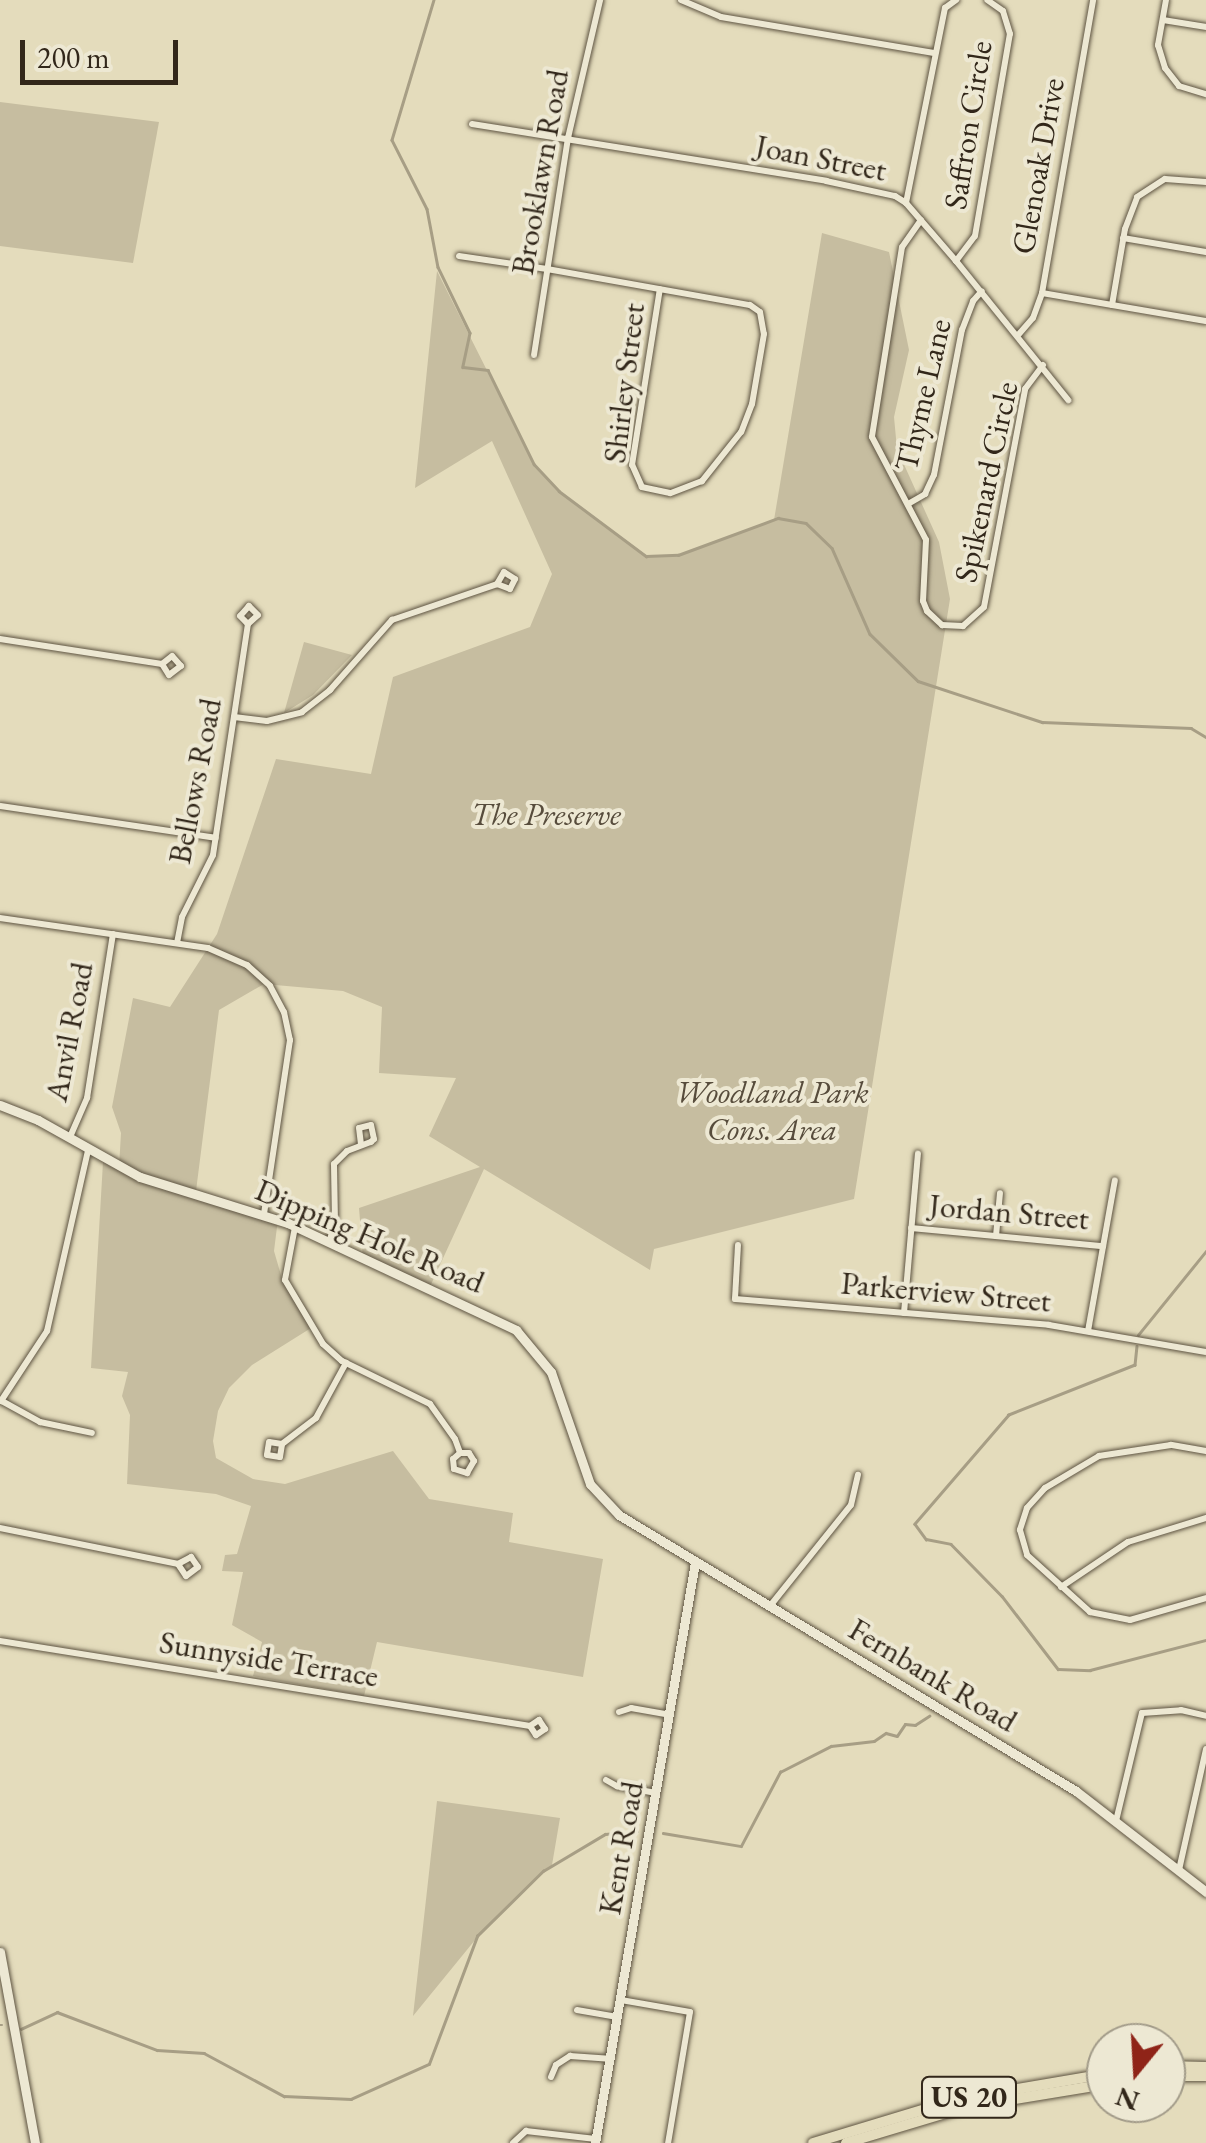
<!DOCTYPE html>
<style>
body{margin:0}
#map{position:relative;width:1206px;height:2143px;overflow:hidden;background:#e4dcbc;font-family:"EB Garamond",serif}
div>[style]{position:absolute}
[style*='--x']{left:calc(var(--x)*1px);top:calc(var(--y)*1px);width:calc(var(--w)*1px);rotate:calc(var(--a)*1deg)}
.green>*{inset:0;background:#c6bda0}
.stream>*{height:2.5px;margin:-1.25px;padding:0 1.25px;transform-origin:1.25px;border-radius:1.25px;background:#a79e85}
.roads{filter:drop-shadow(0 0 2px #5e5442) drop-shadow(0 0 2px #5e5442)}
.street>*{height:6px;margin:-3px;padding:0 3px;transform-origin:3px;border-radius:3px;background:#ede8d3}
.secondary>*{height:9px;margin:-4.5px;padding:0 4.5px;transform-origin:4.5px;border-radius:4.5px;background:#ede8d3}
.primary>*{height:10px;margin:-5px;padding:0 5px;transform-origin:5px;border-radius:5px;background:#e4dcbc}
span{translate:-50% -50%;white-space:nowrap;text-align:center;line-height:1.15;-webkit-text-stroke:8px #ede8d3;paint-order:stroke}
.shield-label span{padding:2px 8px;background:#ede8d3;border:2px solid;border-radius:8px;-webkit-text-stroke-width:0}
.shield-label{font-size:30px;color:#32271a;font-weight:700}
.street-label{font-size:32px;color:#32271a}
.park-label{font-size:32px;color:#574c3c;font-style:italic}
.north{position:absolute;left:1086px;top:2023px;width:100px;height:100px;box-sizing:border-box;background:#ede8d3;border:2px solid #a29b89;border-radius:50%;rotate:198deg;font-size:28px;font-weight:700;line-height:40px;text-align:center;color:#32271a}
.north::after{content:'';display:block;margin:auto;width:35px;height:45px;background:#8f2418;clip-path:polygon(50% 0,100% 100%,50% 72%,0 100%)}
.scale{position:absolute;left:20px;top:40px;width:158px;height:45px;box-sizing:border-box;border:5px solid #32271a;border-top:0;padding-left:12px;font-size:30px;line-height:35px;white-space:nowrap;color:#32271a;-webkit-text-stroke:8px #ede8d3;paint-order:stroke}
</style>
<div id="map">
<div class="green">
<i style="clip-path:polygon(0 102px,159px 122px,133px 263px,0 246px)"></i>
<i style="clip-path:polygon(822px 233px,889px 252px,909px 350px,894px 417px,897px 449px,939px 542px,950px 599px,854px 1199px,654px 1249px,650px 1270px,484px 1169px,428px 1291px,363px 1258px,359px 1208px,480px 1167px,429px 1136px,456px 1078px,379px 1073px,382px 1007px,343px 991px,264px 984px,219px 1010px,196px 1191px,278px 1219px,274px 1251px,283px 1282px,311px 1328px,252px 1365px,229px 1388px,218px 1411px,213px 1441px,216px 1458px,253px 1479px,285px 1484px,393px 1451px,429px 1499px,513px 1513px,509px 1542px,603px 1559px,583px 1677px,377px 1642px,364px 1696px,253px 1676px,262px 1642px,232px 1625px,243px 1572px,222px 1571px,225px 1555px,237px 1554px,251px 1506px,216px 1494px,127px 1484px,130px 1415px,122px 1396px,128px 1372px,91px 1368px,103px 1162px,119px 1167px,121px 1133px,112px 1107px,133px 998px,170px 1007px,217px 934px,276px 759px,371px 774px,393px 677px,530px 627px,552px 574px,492px 441px,415px 488px,437px 271px,534px 464px,559px 491px,646px 555px,678px 555px,774px 520px)"></i>
<i style="clip-path:polygon(304px 642px,352px 655px,313px 695px,284px 713px)"></i>
<i style="clip-path:polygon(437px 1801px,560px 1818px,552px 1865px,484px 1929px,413px 2016px)"></i>
</div>
<div class="stream">
<i style="--x:434;--y:0;--w:146;--a:106.7"></i>
<i style="--x:392;--y:140;--w:77;--a:63.1"></i>
<i style="--x:427;--y:209;--w:59;--a:79.3"></i>
<i style="--x:438;--y:267;--w:73;--a:64.1"></i>
<i style="--x:470;--y:333;--w:35;--a:102"></i>
<i style="--x:463;--y:367;--w:25;--a:7"></i>
<i style="--x:488;--y:370;--w:105;--a:63.9"></i>
<i style="--x:534;--y:464;--w:37;--a:47"></i>
<i style="--x:559;--y:491;--w:109;--a:36.8"></i>
<i style="--x:646;--y:556;--w:32;--a:-2"></i>
<i style="--x:678;--y:555;--w:107;--a:-20.3"></i>
<i style="--x:778;--y:518;--w:28;--a:10"></i>
<i style="--x:806;--y:523;--w:36;--a:44"></i>
<i style="--x:832;--y:548;--w:94;--a:66.2"></i>
<i style="--x:870;--y:634;--w:67;--a:44.4"></i>
<i style="--x:918;--y:681;--w:131;--a:18.3"></i>
<i style="--x:1042;--y:722;--w:149;--a:2.3"></i>
<i style="--x:1191;--y:728;--w:17;--a:31"></i>
<i style="--x:1138;--y:1335;--w:108;--a:-51"></i>
<i style="--x:1137;--y:1346;--w:19;--a:96"></i>
<i style="--x:1135;--y:1365;--w:136;--a:158.4"></i>
<i style="--x:1009;--y:1415;--w:144;--a:130.8"></i>
<i style="--x:915;--y:1524;--w:19;--a:54"></i>
<i style="--x:926;--y:1539;--w:25;--a:11"></i>
<i style="--x:951;--y:1544;--w:73;--a:45.6"></i>
<i style="--x:1002;--y:1596;--w:92;--a:52.5"></i>
<i style="--x:1058;--y:1669;--w:32;--a:2"></i>
<i style="--x:1090;--y:1670;--w:120;--a:-14.5"></i>
<i style="--x:663;--y:1833;--w:79;--a:9.5"></i>
<i style="--x:741;--y:1846;--w:84;--a:-62.2"></i>
<i style="--x:780;--y:1772;--w:57;--a:-27"></i>
<i style="--x:831;--y:1746;--w:43;--a:-6.6"></i>
<i style="--x:874;--y:1741;--w:14;--a:-34"></i>
<i style="--x:886;--y:1733;--w:11;--a:15"></i>
<i style="--x:897;--y:1736;--w:14;--a:-56"></i>
<i style="--x:905;--y:1724;--w:10;--a:6"></i>
<i style="--x:915;--y:1725;--w:17;--a:-33"></i>
<i style="--x:0;--y:2025;--w:2;--a:0"></i>
<i style="--x:21;--y:2029;--w:40;--a:-25"></i>
<i style="--x:57;--y:2012;--w:107;--a:20.8"></i>
<i style="--x:157;--y:2050;--w:47;--a:3.7"></i>
<i style="--x:204;--y:2053;--w:91;--a:28.3"></i>
<i style="--x:284;--y:2096;--w:67;--a:2.6"></i>
<i style="--x:351;--y:2099;--w:85;--a:-24.2"></i>
<i style="--x:429;--y:2064;--w:137;--a:-69.4"></i>
<i style="--x:477;--y:1936;--w:93;--a:-44.6"></i>
<i style="--x:543;--y:1871;--w:72;--a:-30.8"></i>
<i style="--x:605;--y:1834;--w:32;--a:-5"></i>
</div>
<div class="roads">
<div class="street">
<i style="--x:681;--y:0;--w:43;--a:23"></i>
<i style="--x:721;--y:17;--w:216;--a:9.6"></i>
<i style="--x:1166;--y:0;--w:46;--a:100.1"></i>
<i style="--x:1158;--y:45;--w:24;--a:73"></i>
<i style="--x:1165;--y:68;--w:23;--a:52"></i>
<i style="--x:1179;--y:86;--w:28;--a:17"></i>
<i style="--x:1163;--y:20;--w:44;--a:9.2"></i>
<i style="--x:472;--y:124;--w:359;--a:9.1"></i>
<i style="--x:826;--y:181;--w:71;--a:12.3"></i>
<i style="--x:895;--y:196;--w:13;--a:32"></i>
<i style="--x:906;--y:203;--w:77;--a:49.2"></i>
<i style="--x:956;--y:261;--w:179;--a:51.1"></i>
<i style="--x:906;--y:203;--w:199;--a:-78.7"></i>
<i style="--x:945;--y:8;--w:14;--a:-36"></i>
<i style="--x:921;--y:220;--w:33;--a:125"></i>
<i style="--x:902;--y:247;--w:192;--a:99"></i>
<i style="--x:872;--y:437;--w:116;--a:62.3"></i>
<i style="--x:926;--y:540;--w:61;--a:92.8"></i>
<i style="--x:923;--y:601;--w:11;--a:68"></i>
<i style="--x:927;--y:611;--w:21;--a:43"></i>
<i style="--x:942;--y:625;--w:21;--a:3"></i>
<i style="--x:963;--y:626;--w:28;--a:-42"></i>
<i style="--x:984;--y:607;--w:222;--a:-79.3"></i>
<i style="--x:1025;--y:389;--w:30;--a:-53"></i>
<i style="--x:1123;--y:238;--w:84;--a:9.6"></i>
<i style="--x:459;--y:256;--w:89;--a:8.4"></i>
<i style="--x:547;--y:269;--w:206;--a:10.1"></i>
<i style="--x:750;--y:305;--w:12;--a:35"></i>
<i style="--x:760;--y:312;--w:22;--a:80"></i>
<i style="--x:764;--y:334;--w:71;--a:99.7"></i>
<i style="--x:752;--y:404;--w:30;--a:111"></i>
<i style="--x:741;--y:432;--w:63;--a:128.5"></i>
<i style="--x:702;--y:481;--w:34;--a:159"></i>
<i style="--x:670;--y:493;--w:29;--a:-168"></i>
<i style="--x:642;--y:487;--w:24;--a:-114"></i>
<i style="--x:632;--y:465;--w:178;--a:-81"></i>
<i style="--x:956;--y:261;--w:31;--a:-53"></i>
<i style="--x:975;--y:236;--w:205;--a:-80.2"></i>
<i style="--x:1010;--y:34;--w:24;--a:-107"></i>
<i style="--x:1003;--y:11;--w:19;--a:-145"></i>
<i style="--x:1042;--y:293;--w:166;--a:9.7"></i>
<i style="--x:1112;--y:305;--w:77;--a:-80.3"></i>
<i style="--x:1125;--y:229;--w:34;--a:-69"></i>
<i style="--x:1137;--y:197;--w:33;--a:-33"></i>
<i style="--x:1165;--y:179;--w:41;--a:4.2"></i>
<i style="--x:1019;--y:334;--w:21;--a:-49"></i>
<i style="--x:1033;--y:318;--w:27;--a:-70"></i>
<i style="--x:1042;--y:293;--w:297;--a:-80.1"></i>
<i style="--x:534;--y:355;--w:220;--a:-81.1"></i>
<i style="--x:568;--y:138;--w:142;--a:-76.9"></i>
<i style="--x:908;--y:504;--w:20;--a:-30"></i>
<i style="--x:925;--y:494;--w:21;--a:-65"></i>
<i style="--x:934;--y:475;--w:148;--a:-79.1"></i>
<i style="--x:962;--y:330;--w:31;--a:-69"></i>
<i style="--x:973;--y:301;--w:13;--a:-48"></i>
<i style="--x:0;--y:639;--w:164;--a:8.8"></i>
<i style="--x:162;--y:664;--w:13;--a:58"></i>
<i style="--x:169;--y:675;--w:15;--a:-37"></i>
<i style="--x:181;--y:666;--w:13;--a:-132"></i>
<i style="--x:172;--y:656;--w:13;--a:141"></i>
<i style="--x:234;--y:717;--w:33;--a:7"></i>
<i style="--x:267;--y:721;--w:36;--a:-14"></i>
<i style="--x:302;--y:712;--w:36;--a:-38"></i>
<i style="--x:330;--y:690;--w:94;--a:-48.5"></i>
<i style="--x:392;--y:620;--w:111;--a:-18.9"></i>
<i style="--x:497;--y:584;--w:14;--a:21"></i>
<i style="--x:510;--y:589;--w:11;--a:-63"></i>
<i style="--x:515;--y:579;--w:13;--a:-148"></i>
<i style="--x:504;--y:572;--w:14;--a:120"></i>
<i style="--x:0;--y:806;--w:218;--a:8.4"></i>
<i style="--x:0;--y:918;--w:210;--a:8.2"></i>
<i style="--x:208;--y:948;--w:43;--a:23.6"></i>
<i style="--x:247;--y:965;--w:31;--a:42"></i>
<i style="--x:270;--y:986;--w:30;--a:62"></i>
<i style="--x:284;--y:1012;--w:29;--a:78"></i>
<i style="--x:290;--y:1040;--w:177;--a:98.5"></i>
<i style="--x:177;--y:943;--w:26;--a:-79"></i>
<i style="--x:182;--y:917;--w:69;--a:-63.4"></i>
<i style="--x:213;--y:855;--w:234;--a:-81.4"></i>
<i style="--x:248;--y:624;--w:13;--a:-42"></i>
<i style="--x:258;--y:615;--w:13;--a:-135"></i>
<i style="--x:249;--y:606;--w:13;--a:132"></i>
<i style="--x:240;--y:616;--w:11;--a:45"></i>
<i style="--x:70;--y:1137;--w:43;--a:-66.4"></i>
<i style="--x:87;--y:1098;--w:166;--a:-81"></i>
<i style="--x:295;--y:1227;--w:54;--a:100.7"></i>
<i style="--x:285;--y:1280;--w:74;--a:59.3"></i>
<i style="--x:323;--y:1344;--w:25;--a:42"></i>
<i style="--x:342;--y:1361;--w:98;--a:26"></i>
<i style="--x:430;--y:1404;--w:43;--a:54.5"></i>
<i style="--x:455;--y:1439;--w:15;--a:70"></i>
<i style="--x:460;--y:1453;--w:9;--a:139"></i>
<i style="--x:453;--y:1459;--w:10;--a:84"></i>
<i style="--x:454;--y:1469;--w:14;--a:17"></i>
<i style="--x:467;--y:1473;--w:14;--a:-60"></i>
<i style="--x:474;--y:1461;--w:9;--a:-122"></i>
<i style="--x:469;--y:1453;--w:9;--a:180"></i>
<i style="--x:911;--y:1228;--w:193;--a:5.4"></i>
<i style="--x:996;--y:1236;--w:43;--a:-84.7"></i>
<i style="--x:329;--y:1243;--w:22;--a:-74"></i>
<i style="--x:335;--y:1222;--w:58;--a:-91"></i>
<i style="--x:334;--y:1164;--w:18;--a:-45"></i>
<i style="--x:347;--y:1151;--w:26;--a:-21"></i>
<i style="--x:371;--y:1142;--w:4;--a:-45"></i>
<i style="--x:374;--y:1139;--w:14;--a:-102"></i>
<i style="--x:371;--y:1125;--w:12;--a:166"></i>
<i style="--x:359;--y:1128;--w:17;--a:83"></i>
<i style="--x:738;--y:1245;--w:54;--a:93.2"></i>
<i style="--x:735;--y:1299;--w:315;--a:4.7"></i>
<i style="--x:1049;--y:1325;--w:159;--a:9.8"></i>
<i style="--x:904;--y:1313;--w:160;--a:-85"></i>
<i style="--x:1088;--y:1331;--w:153;--a:-79.9"></i>
<i style="--x:0;--y:1400;--w:46;--a:28.8"></i>
<i style="--x:40;--y:1422;--w:53;--a:11.9"></i>
<i style="--x:1;--y:1401;--w:84;--a:-56.7"></i>
<i style="--x:47;--y:1331;--w:186;--a:-77.2"></i>
<i style="--x:282;--y:1444;--w:13;--a:-171"></i>
<i style="--x:269;--y:1442;--w:13;--a:99"></i>
<i style="--x:267;--y:1455;--w:13;--a:9"></i>
<i style="--x:280;--y:1457;--w:13;--a:-81"></i>
<i style="--x:282;--y:1444;--w:43;--a:-37.4"></i>
<i style="--x:316;--y:1418;--w:63;--a:-61.4"></i>
<i style="--x:1206;--y:1451;--w:36;--a:-170"></i>
<i style="--x:1171;--y:1445;--w:73;--a:171.3"></i>
<i style="--x:1099;--y:1456;--w:63;--a:149.3"></i>
<i style="--x:1045;--y:1488;--w:27;--a:132"></i>
<i style="--x:1027;--y:1508;--w:23;--a:108"></i>
<i style="--x:1020;--y:1530;--w:26;--a:74"></i>
<i style="--x:1027;--y:1555;--w:85;--a:42.1"></i>
<i style="--x:1090;--y:1612;--w:41;--a:11.3"></i>
<i style="--x:1130;--y:1620;--w:79;--a:-16.1"></i>
<i style="--x:0;--y:1528;--w:182;--a:11.4"></i>
<i style="--x:178;--y:1564;--w:15;--a:-28"></i>
<i style="--x:191;--y:1557;--w:12;--a:55"></i>
<i style="--x:198;--y:1567;--w:15;--a:143"></i>
<i style="--x:186;--y:1576;--w:14;--a:-124"></i>
<i style="--x:1061;--y:1587;--w:81;--a:-33.9"></i>
<i style="--x:1128;--y:1542;--w:82;--a:-17.1"></i>
<i style="--x:770;--y:1606;--w:129;--a:-51.3"></i>
<i style="--x:851;--y:1505;--w:31;--a:-77"></i>
<i style="--x:0;--y:1641;--w:537;--a:9.11"></i>
<i style="--x:530;--y:1726;--w:11;--a:-34"></i>
<i style="--x:539;--y:1720;--w:11;--a:56"></i>
<i style="--x:545;--y:1729;--w:11;--a:146"></i>
<i style="--x:536;--y:1735;--w:11;--a:-124"></i>
<i style="--x:619;--y:1712;--w:13;--a:-18"></i>
<i style="--x:631;--y:1708;--w:39;--a:10"></i>
<i style="--x:606;--y:1780;--w:13;--a:29"></i>
<i style="--x:617;--y:1786;--w:40;--a:10"></i>
<i style="--x:1116;--y:1821;--w:111;--a:-76.5"></i>
<i style="--x:1142;--y:1713;--w:39;--a:-4"></i>
<i style="--x:1181;--y:1710;--w:26;--a:13"></i>
<i style="--x:1179;--y:1870;--w:124;--a:-77.4"></i>
<i style="--x:621;--y:2000;--w:70;--a:9.9"></i>
<i style="--x:690;--y:2012;--w:133;--a:99.5"></i>
<i style="--x:577;--y:2010;--w:41;--a:9.9"></i>
<i style="--x:551;--y:2077;--w:13;--a:-67"></i>
<i style="--x:556;--y:2065;--w:17;--a:-33"></i>
<i style="--x:570;--y:2056;--w:39;--a:4"></i>
<i style="--x:513;--y:2143;--w:18;--a:-43"></i>
<i style="--x:526;--y:2131;--w:70;--a:6.5"></i>
</div>
<div class="secondary">
<i style="--x:0;--y:1105;--w:41;--a:21.5"></i>
<i style="--x:38;--y:1120;--w:117;--a:29.2"></i>
<i style="--x:140;--y:1177;--w:155;--a:17.3"></i>
<i style="--x:288;--y:1223;--w:252;--a:25.1"></i>
<i style="--x:516;--y:1330;--w:55;--a:50.2"></i>
<i style="--x:551;--y:1372;--w:119;--a:70.8"></i>
<i style="--x:590;--y:1484;--w:42;--a:46.9"></i>
<i style="--x:619;--y:1515;--w:534;--a:31.13"></i>
<i style="--x:1076;--y:1791;--w:165;--a:37.8"></i>
<i style="--x:0;--y:1952;--w:194;--a:79.6"></i>
<i style="--x:595;--y:2143;--w:590;--a:-80.23"></i>
</div>
<div class="primary">
<i style="--x:1166;--y:2066;--w:40;--a:1.4"></i>
<i style="--x:1166;--y:2076;--w:40;--a:0"></i>
<i style="--x:813;--y:2143;--w:152;--a:-16.8"></i>
<i style="--x:959;--y:2099;--w:149;--a:-9.7"></i>
<i style="--x:846;--y:2143;--w:125;--a:-16.7"></i>
<i style="--x:966;--y:2107;--w:142;--a:-9.3"></i>
</div>
</div>
<div class="shield-label">
<span style="left:969px;top:2097px">US 20</span>
</div>
<div class="street-label">
<span style="left:968px;top:125px;rotate:-81deg">Saffron Circle</span>
<span style="left:821px;top:158px;rotate:11deg">Joan Street</span>
<span style="left:1038px;top:166px;rotate:-80deg">Glenoak Drive</span>
<span style="left:540px;top:172px;rotate:-80deg">Brooklawn Road</span>
<span style="left:624px;top:383px;rotate:-83deg">Shirley Street</span>
<span style="left:923px;top:395px;rotate:-77deg">Thyme Lane</span>
<span style="left:986px;top:482px;rotate:-78deg">Spikenard Circle</span>
<span style="left:195px;top:781px;rotate:-79deg">Bellows Road</span>
<span style="left:69px;top:1032px;rotate:-79deg">Anvil Road</span>
<span style="left:1009px;top:1212px;rotate:5deg">Jordan Street</span>
<span style="left:370px;top:1236px;rotate:23deg">Dipping Hole Road</span>
<span style="left:946px;top:1292px;rotate:5deg">Parkerview Street</span>
<span style="left:269px;top:1659px;rotate:9deg">Sunnyside Terrace</span>
<span style="left:933px;top:1675px;rotate:31deg">Fernbank Road</span>
<span style="left:621px;top:1848px;rotate:-80deg">Kent Road</span>
</div>
<div class="park-label">
<span style="left:546px;top:814px">The Preserve</span>
<span style="left:772px;top:1111px">Woodland Park<br>Cons. Area</span>
</div>
<div class="north">N</div>
<div class="scale">200 m</div>
</div>
